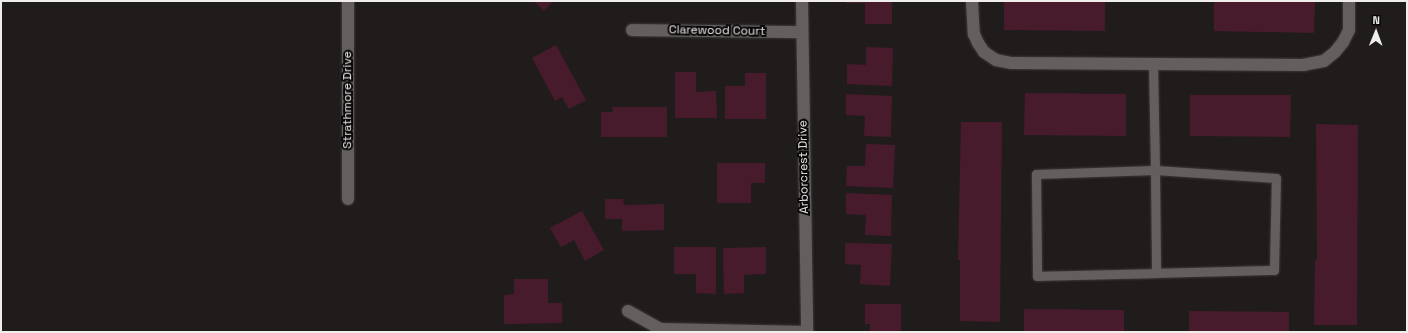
<!DOCTYPE html>
<style>
body{margin:0}
#map{position:relative;width:1408px;height:333px;overflow:hidden;background:#211c1c;font-family:"Space Grotesk",sans-serif}
div>[style]{position:absolute}
[style*='--x']{left:calc(var(--x)*1px);top:calc(var(--y)*1px);width:calc(var(--w)*1px);rotate:calc(var(--a)*1deg)}
.building>*{inset:0;background:#471b2c}
.roads{filter:drop-shadow(0 0 1px #3d3a39) drop-shadow(0 0 1px #3d3a39)}
.lane>*{height:9px;margin:-4.5px;padding:0 4.5px;transform-origin:4.5px;border-radius:4.5px;background:#645f5e}
.street>*{height:12px;margin:-6px;padding:0 6px;transform-origin:6px;border-radius:6px;background:#645f5e}
span{translate:-50% -50%;white-space:nowrap;text-align:center;line-height:1.15;-webkit-text-stroke:4px #090707;paint-order:stroke}
.street-label{font-size:12px;color:#f0eded}
.frame{position:absolute;inset:0;border:2px solid #f0eded;pointer-events:none}
.north{position:absolute;left:1356px;top:12px;width:40px;height:40px;-webkit-text-stroke:3px #090707;paint-order:stroke;rotate:1deg;font-size:11px;font-weight:700;line-height:16px;text-align:center;color:#f0eded}
.north::after{content:'';display:block;margin:auto;width:14px;height:18px;background:#f0eded;clip-path:polygon(50% 0,100% 100%,50% 72%,0 100%)}
</style>
<div id="map">
<div class="building">
<i style="clip-path:polygon(534px 1px,553px 1px,544px 11px)"></i>
<i style="clip-path:polygon(846px 1px,892px 1px,892px 24px,865px 24px,865px 3px,846px 3px)"></i>
<i style="clip-path:polygon(1004px 1px,1105px 1px,1105px 31px,1004px 30px)"></i>
<i style="clip-path:polygon(1214px 1px,1315px 1px,1314px 33px,1214px 31px)"></i>
<i style="clip-path:polygon(556px 45px,586px 100px,569px 109px,562px 97px,555px 101px,532px 58px)"></i>
<i style="clip-path:polygon(866px 47px,893px 48px,892px 86px,847px 84px,847px 64px,866px 65px)"></i>
<i style="clip-path:polygon(675px 72px,696px 72px,696px 92px,716px 91px,717px 118px,675px 118px)"></i>
<i style="clip-path:polygon(745px 73px,766px 73px,766px 119px,725px 119px,725px 86px,745px 86px)"></i>
<i style="clip-path:polygon(1025px 93px,1126px 94px,1126px 136px,1024px 135px)"></i>
<i style="clip-path:polygon(846px 94px,892px 96px,891px 137px,864px 136px,865px 116px,846px 115px)"></i>
<i style="clip-path:polygon(1190px 95px,1291px 95px,1290px 137px,1190px 136px)"></i>
<i style="clip-path:polygon(612px 107px,667px 107px,667px 137px,601px 137px,601px 112px,613px 112px)"></i>
<i style="clip-path:polygon(961px 122px,1002px 122px,1000px 322px,960px 321px,960px 260px,958px 260px)"></i>
<i style="clip-path:polygon(1316px 124px,1358px 125px,1357px 325px,1314px 325px,1315px 260px,1317px 259px)"></i>
<i style="clip-path:polygon(866px 144px,895px 145px,893px 188px,846px 186px,847px 166px,865px 166px)"></i>
<i style="clip-path:polygon(717px 163px,765px 163px,765px 183px,751px 183px,751px 203px,717px 203px)"></i>
<i style="clip-path:polygon(846px 193px,892px 195px,891px 236px,865px 235px,866px 215px,846px 214px)"></i>
<i style="clip-path:polygon(605px 199px,623px 199px,624px 205px,664px 204px,664px 230px,622px 231px,622px 219px,605px 219px)"></i>
<i style="clip-path:polygon(582px 211px,604px 250px,585px 261px,574px 240px,561px 247px,550px 228px)"></i>
<i style="clip-path:polygon(845px 243px,892px 244px,890px 286px,860px 284px,861px 265px,845px 264px)"></i>
<i style="clip-path:polygon(674px 247px,716px 247px,716px 294px,696px 293px,696px 274px,674px 274px)"></i>
<i style="clip-path:polygon(766px 247px,766px 274px,744px 275px,744px 293px,724px 294px,723px 248px)"></i>
<i style="clip-path:polygon(514px 279px,548px 279px,548px 303px,562px 303px,562px 323px,504px 324px,504px 295px,514px 294px)"></i>
<i style="clip-path:polygon(865px 304px,901px 304px,901px 332px,870px 332px,870px 324px,865px 324px)"></i>
<i style="clip-path:polygon(1024px 309px,1124px 310px,1124px 332px,1024px 332px)"></i>
<i style="clip-path:polygon(1189px 311px,1289px 312px,1289px 332px,1189px 332px)"></i>
</div>
<div class="roads">
<div class="lane">
<i style="--x:1153;--y:64;--w:106;--a:88.9"></i>
<i style="--x:1155;--y:170;--w:103;--a:89.4"></i>
<i style="--x:1156;--y:273;--w:118;--a:-1.5"></i>
<i style="--x:1274;--y:270;--w:92;--a:-88.8"></i>
<i style="--x:1276;--y:178;--w:121;--a:-176.2"></i>
<i style="--x:1155;--y:170;--w:119;--a:178.1"></i>
<i style="--x:1036;--y:174;--w:102;--a:89.4"></i>
<i style="--x:1037;--y:276;--w:119;--a:-1.4"></i>
</div>
<div class="street">
<i style="--x:802;--y:1;--w:331;--a:89.1"></i>
<i style="--x:972;--y:1;--w:33;--a:87"></i>
<i style="--x:974;--y:34;--w:10;--a:66"></i>
<i style="--x:978;--y:43;--w:11;--a:56"></i>
<i style="--x:984;--y:52;--w:14;--a:34"></i>
<i style="--x:996;--y:60;--w:16;--a:11"></i>
<i style="--x:1012;--y:63;--w:291;--a:0.4"></i>
<i style="--x:1303;--y:65;--w:21;--a:-11"></i>
<i style="--x:1324;--y:61;--w:14;--a:-39"></i>
<i style="--x:1335;--y:52;--w:13;--a:-51"></i>
<i style="--x:1343;--y:42;--w:13;--a:-63"></i>
<i style="--x:1349;--y:30;--w:29;--a:-90"></i>
<i style="--x:632;--y:30;--w:170;--a:0.7"></i>
<i style="--x:348;--y:199;--w:198;--a:-90"></i>
<i style="--x:628;--y:311;--w:38;--a:29"></i>
<i style="--x:661;--y:329;--w:144;--a:1.2"></i>
</div>
</div>
<div class="street-label">
<span style="left:717px;top:31px;rotate:1deg">Clarewood Court</span>
<span style="left:348px;top:100px;rotate:-90deg">Strathmore Drive</span>
<span style="left:804px;top:167px;rotate:-91deg">Arborcrest Drive</span>
</div>
<div class="frame"></div>
<div class="north">N</div>
</div>
